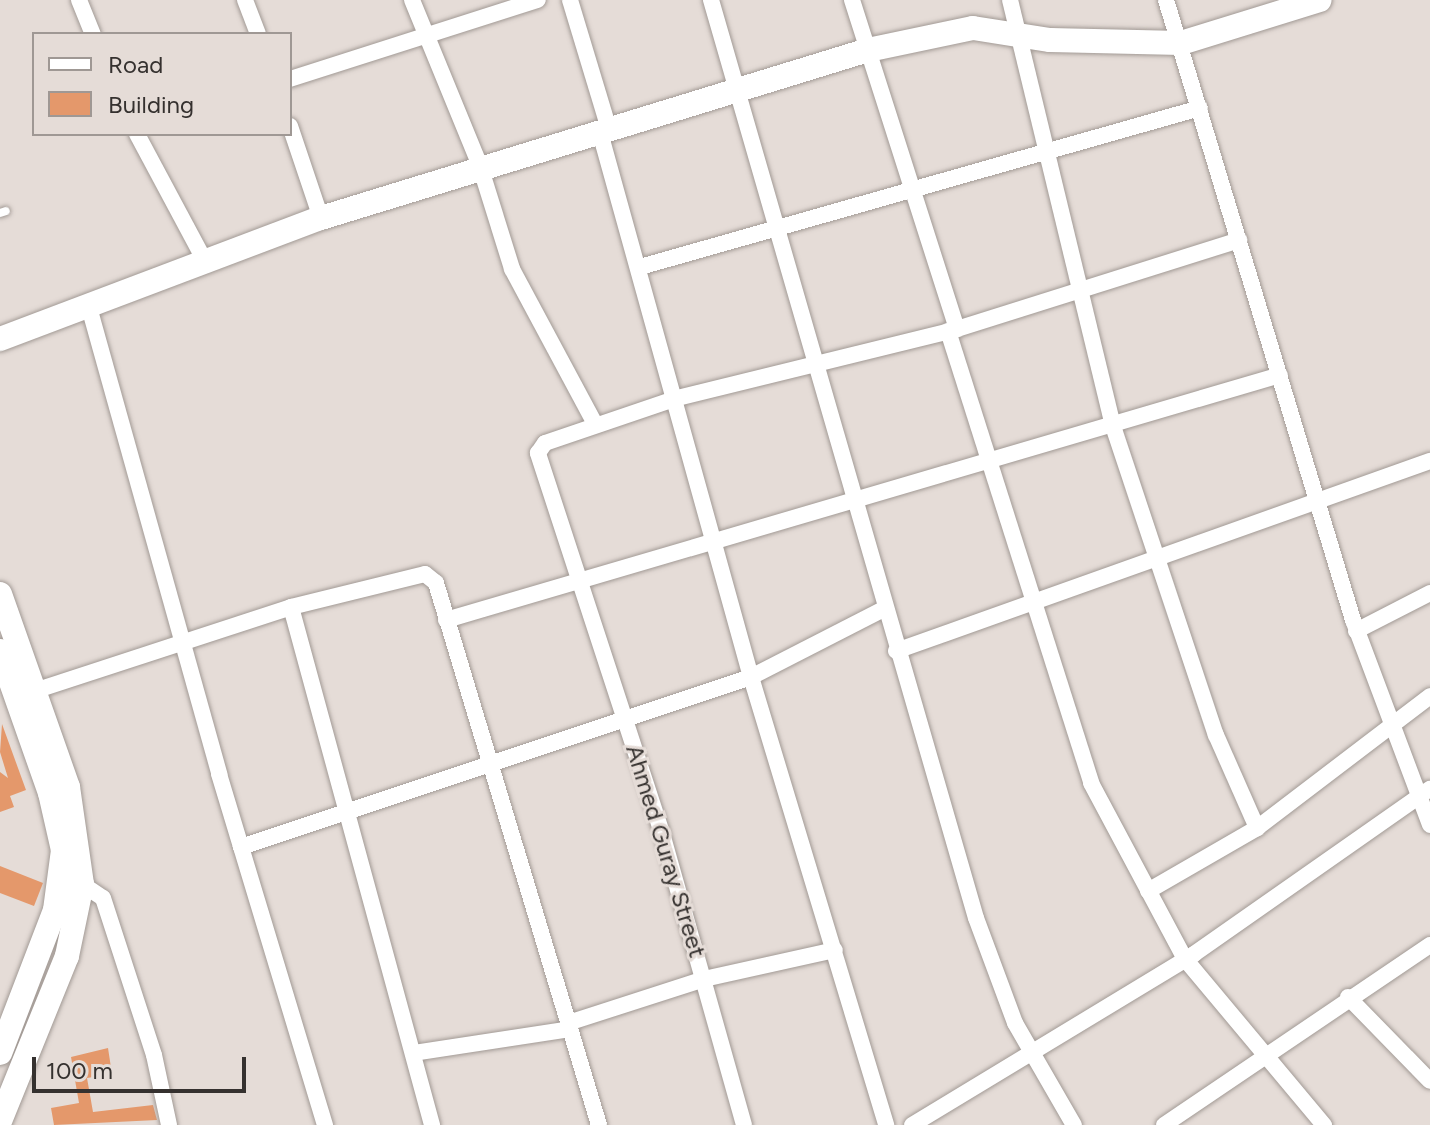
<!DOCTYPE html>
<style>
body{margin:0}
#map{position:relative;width:1430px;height:1125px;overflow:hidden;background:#e5dcd7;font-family:Figtree,sans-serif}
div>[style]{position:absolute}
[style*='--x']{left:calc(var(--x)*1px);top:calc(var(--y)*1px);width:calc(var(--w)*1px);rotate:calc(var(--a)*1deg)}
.building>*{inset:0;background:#e4986b}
.roads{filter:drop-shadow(0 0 2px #a29a95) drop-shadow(0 0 2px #a29a95)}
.lane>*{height:8px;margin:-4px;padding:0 4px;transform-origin:4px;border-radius:4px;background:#fff}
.street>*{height:16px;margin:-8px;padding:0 8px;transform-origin:8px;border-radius:8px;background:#fff}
.secondary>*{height:24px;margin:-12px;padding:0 12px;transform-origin:12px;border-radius:12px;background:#fff}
span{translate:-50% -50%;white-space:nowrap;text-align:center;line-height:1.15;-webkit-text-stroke:6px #e5dcd7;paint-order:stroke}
.street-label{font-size:24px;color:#35312f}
.legend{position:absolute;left:32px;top:32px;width:260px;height:104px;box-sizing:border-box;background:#e5dcd7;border:2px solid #9f9894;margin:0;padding:10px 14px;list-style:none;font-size:24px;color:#35312f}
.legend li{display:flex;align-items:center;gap:16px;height:40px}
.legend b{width:40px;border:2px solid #9f9894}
.scale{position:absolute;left:32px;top:1057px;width:214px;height:36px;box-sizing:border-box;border:4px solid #35312f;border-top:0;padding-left:10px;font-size:24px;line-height:28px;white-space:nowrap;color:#35312f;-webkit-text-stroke:6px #e5dcd7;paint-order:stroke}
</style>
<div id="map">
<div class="building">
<i style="clip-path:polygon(2px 724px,26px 790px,10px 796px,14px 807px,0 812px,0 772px,8px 778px,0 752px)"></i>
<i style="clip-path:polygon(0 866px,43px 883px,34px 906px,0 893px)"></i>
<i style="clip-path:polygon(108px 1048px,112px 1074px,87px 1078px,93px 1112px,153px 1105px,157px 1120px,54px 1125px,51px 1108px,79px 1103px,71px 1057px)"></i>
</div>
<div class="roads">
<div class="lane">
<i style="--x:0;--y:213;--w:6;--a:-18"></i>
</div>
<div class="street">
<i style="--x:79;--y:0;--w:37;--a:68"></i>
<i style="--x:245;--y:0;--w:36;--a:69"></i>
<i style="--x:412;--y:0;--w:179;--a:67.7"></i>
<i style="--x:480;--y:166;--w:108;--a:72.7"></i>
<i style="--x:512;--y:269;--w:176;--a:61.8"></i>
<i style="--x:570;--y:0;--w:132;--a:73.2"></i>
<i style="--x:711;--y:0;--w:955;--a:73.9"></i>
<i style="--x:976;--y:918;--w:112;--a:69.6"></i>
<i style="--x:1015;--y:1023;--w:118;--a:60"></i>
<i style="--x:852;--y:0;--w:345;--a:72.3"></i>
<i style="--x:1010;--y:0;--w:435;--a:76.4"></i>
<i style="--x:1112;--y:423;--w:329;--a:71.6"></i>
<i style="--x:1216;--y:735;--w:102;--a:66.2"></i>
<i style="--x:1166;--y:0;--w:648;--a:73.22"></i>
<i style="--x:1353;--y:620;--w:219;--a:69.4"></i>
<i style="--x:290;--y:79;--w:260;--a:-17.7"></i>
<i style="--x:290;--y:126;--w:97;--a:71.4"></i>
<i style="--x:599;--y:129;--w:569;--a:74.5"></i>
<i style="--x:751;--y:677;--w:468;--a:73.2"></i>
<i style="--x:137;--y:134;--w:146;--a:61.9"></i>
<i style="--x:640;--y:267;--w:582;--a:-15.85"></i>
<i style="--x:89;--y:307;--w:485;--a:74.4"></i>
<i style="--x:219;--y:774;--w:367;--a:73.2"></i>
<i style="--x:948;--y:331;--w:474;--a:72.4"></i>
<i style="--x:1091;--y:783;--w:200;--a:61.9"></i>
<i style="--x:1185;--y:959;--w:217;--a:50.1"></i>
<i style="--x:291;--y:607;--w:537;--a:74.77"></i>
<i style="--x:446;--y:620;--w:869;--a:-16.37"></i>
<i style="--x:1356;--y:631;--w:83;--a:-27.2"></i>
<i style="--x:896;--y:651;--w:567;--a:-19.59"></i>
<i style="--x:25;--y:694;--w:280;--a:-18.1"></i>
<i style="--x:291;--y:607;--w:138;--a:-13.8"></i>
<i style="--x:425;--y:574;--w:14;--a:39"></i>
<i style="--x:436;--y:583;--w:566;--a:73.26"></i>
<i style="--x:241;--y:847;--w:538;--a:-18.43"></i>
<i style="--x:751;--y:677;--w:149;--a:-27.1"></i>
<i style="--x:82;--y:884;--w:25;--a:34"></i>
<i style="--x:103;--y:898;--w:165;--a:72"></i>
<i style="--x:154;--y:1055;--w:72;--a:77.9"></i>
<i style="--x:1148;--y:891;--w:126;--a:-30"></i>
<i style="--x:1257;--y:828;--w:218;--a:-37.3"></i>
<i style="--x:1348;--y:997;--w:117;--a:45.7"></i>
<i style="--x:568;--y:1023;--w:143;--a:-17.9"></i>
<i style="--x:704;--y:979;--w:134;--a:-12.5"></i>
<i style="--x:414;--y:1053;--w:158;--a:-8.7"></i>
<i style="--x:744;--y:1125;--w:303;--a:-105.7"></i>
<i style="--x:662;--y:833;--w:400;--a:-108.1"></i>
<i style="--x:538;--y:453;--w:12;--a:-55"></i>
<i style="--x:545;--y:443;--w:139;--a:-18.8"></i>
<i style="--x:677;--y:398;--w:288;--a:-13.8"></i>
<i style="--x:957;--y:329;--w:296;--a:-17.5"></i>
<i style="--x:912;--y:1125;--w:330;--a:-31.2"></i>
<i style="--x:1194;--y:954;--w:288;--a:-35"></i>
<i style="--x:1164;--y:1125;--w:321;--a:-34.1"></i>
</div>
<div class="secondary">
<i style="--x:0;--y:339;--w:343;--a:-20.7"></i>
<i style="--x:321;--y:218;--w:572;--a:-17.07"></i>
<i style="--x:868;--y:50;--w:107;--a:-11.8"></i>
<i style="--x:973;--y:28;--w:78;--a:8.9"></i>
<i style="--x:1050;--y:40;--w:131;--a:1.3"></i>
<i style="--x:1181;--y:43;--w:145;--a:-17.2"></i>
<i style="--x:0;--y:594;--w:205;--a:70.6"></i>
<i style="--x:68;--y:787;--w:98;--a:81.8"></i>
<i style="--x:82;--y:884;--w:74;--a:101.8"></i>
<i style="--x:67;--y:956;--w:178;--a:112.1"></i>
<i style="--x:0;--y:651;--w:151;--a:70.6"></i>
<i style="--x:50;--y:793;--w:58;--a:77.2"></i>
<i style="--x:63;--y:850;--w:61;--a:97.6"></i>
<i style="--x:55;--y:910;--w:153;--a:111"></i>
</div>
</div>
<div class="street-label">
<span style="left:666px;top:851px;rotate:73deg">Ahmed Guray Street</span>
</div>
<ul class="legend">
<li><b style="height:10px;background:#fff"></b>Road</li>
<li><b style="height:22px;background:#e4986b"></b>Building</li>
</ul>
<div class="scale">100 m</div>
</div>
